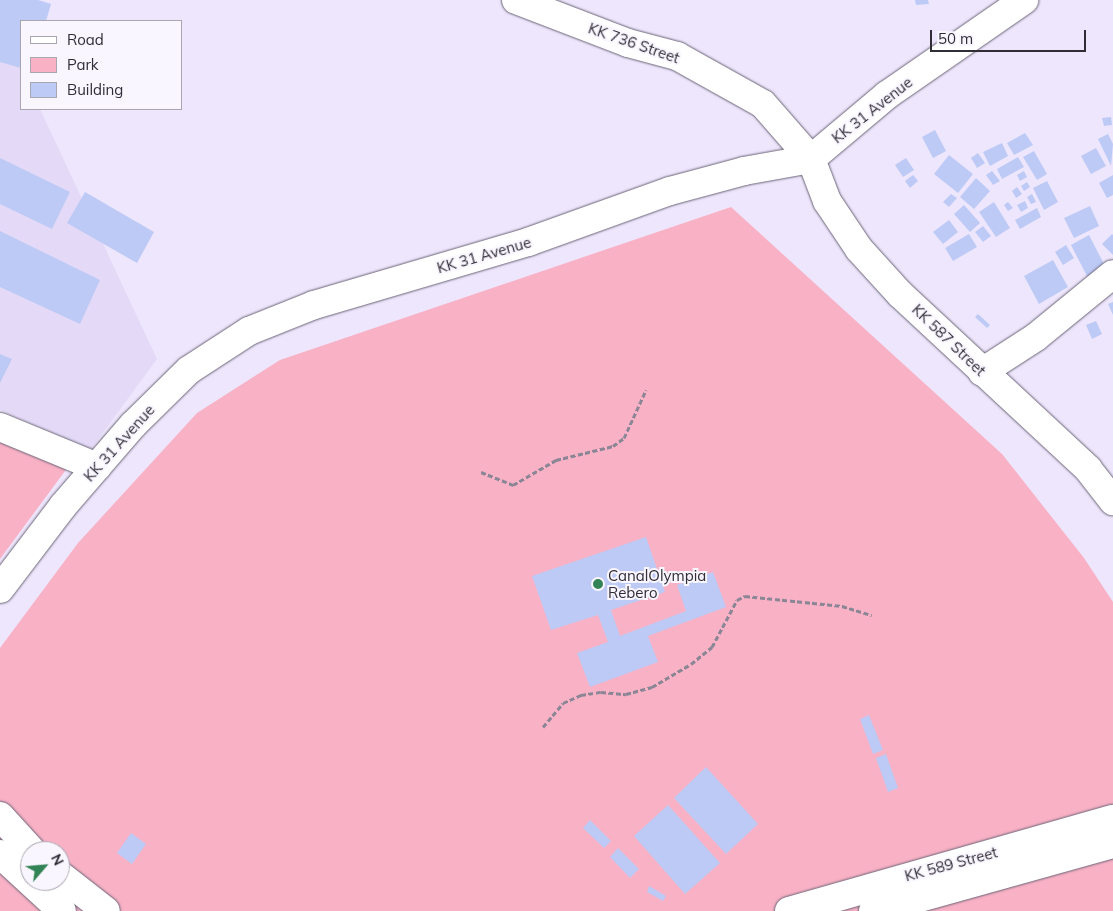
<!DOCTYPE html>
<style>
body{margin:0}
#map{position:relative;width:1113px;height:911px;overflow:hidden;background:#eee6fc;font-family:Mulish,sans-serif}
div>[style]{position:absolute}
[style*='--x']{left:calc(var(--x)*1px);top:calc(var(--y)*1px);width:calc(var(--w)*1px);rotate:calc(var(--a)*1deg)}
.built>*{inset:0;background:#e4daf7}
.green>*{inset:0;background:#f8b1c5}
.building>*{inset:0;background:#bdcaf6}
.path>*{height:3px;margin-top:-1.5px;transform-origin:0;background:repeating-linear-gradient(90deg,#8b8695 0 5px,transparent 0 7.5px)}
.roads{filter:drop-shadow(0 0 1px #6b6477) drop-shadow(0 0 1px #6b6477)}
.minor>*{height:28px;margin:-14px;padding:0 14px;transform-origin:14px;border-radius:14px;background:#fff}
.major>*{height:28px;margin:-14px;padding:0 14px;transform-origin:14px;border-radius:14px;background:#fff}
.dots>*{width:14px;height:14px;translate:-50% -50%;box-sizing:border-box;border:2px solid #f9f6ff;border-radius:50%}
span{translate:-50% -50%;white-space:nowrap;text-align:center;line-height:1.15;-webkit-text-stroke:4px #f9f6ff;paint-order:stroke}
.street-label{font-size:15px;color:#302d36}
.poi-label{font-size:15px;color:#302d36}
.left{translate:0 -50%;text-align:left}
.legend{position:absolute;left:20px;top:20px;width:162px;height:90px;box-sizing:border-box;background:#f9f6ff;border:1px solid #a9a6af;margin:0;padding:6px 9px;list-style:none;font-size:15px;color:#302d36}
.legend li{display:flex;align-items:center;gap:10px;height:25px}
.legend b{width:25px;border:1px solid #a9a6af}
.north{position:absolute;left:20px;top:841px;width:50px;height:50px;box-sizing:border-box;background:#f9f6ff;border:1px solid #a9a6af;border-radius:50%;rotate:63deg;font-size:14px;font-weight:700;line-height:20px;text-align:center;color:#302d36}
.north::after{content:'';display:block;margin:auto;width:18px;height:22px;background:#328456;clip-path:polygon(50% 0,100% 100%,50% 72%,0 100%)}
.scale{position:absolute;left:930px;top:30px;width:156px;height:22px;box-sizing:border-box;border:2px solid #302d36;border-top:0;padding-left:6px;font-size:15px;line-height:18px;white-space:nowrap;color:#302d36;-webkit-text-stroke:4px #f9f6ff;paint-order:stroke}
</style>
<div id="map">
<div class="built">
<i style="clip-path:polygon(6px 39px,21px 70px,21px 109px,40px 109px,157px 359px,91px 449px,0 410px,0 42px)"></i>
</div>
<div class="green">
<i style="clip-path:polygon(evenodd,731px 207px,1002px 454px,1084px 558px,1113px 602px,1113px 911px,0 911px,0 648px,78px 543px,197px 413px,280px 360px,731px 207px,30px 851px,60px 851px,60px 881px,30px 881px,30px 851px)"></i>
<i style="clip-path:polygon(0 436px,68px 467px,0 559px)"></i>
</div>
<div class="building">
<i style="clip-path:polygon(0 0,38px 0,51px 4px,46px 21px,21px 21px,21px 68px,0 62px)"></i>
<i style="clip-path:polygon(915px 0,928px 0,929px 4px,916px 5px)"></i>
<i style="clip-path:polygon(1111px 117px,1112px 125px,1104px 126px,1102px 118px)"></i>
<i style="clip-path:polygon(935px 130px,946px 151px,933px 158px,922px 137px)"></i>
<i style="clip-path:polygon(1025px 133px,1033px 145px,1014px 155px,1007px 143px)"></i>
<i style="clip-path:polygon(1108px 134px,1113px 144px,1111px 166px,1098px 139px)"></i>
<i style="clip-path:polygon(1002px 143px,1008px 156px,990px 166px,983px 152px)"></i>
<i style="clip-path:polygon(1096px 148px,1106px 166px,1091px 174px,1081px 156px)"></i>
<i style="clip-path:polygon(1034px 151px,1047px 174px,1037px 180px,1023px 157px)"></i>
<i style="clip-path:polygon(978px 153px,985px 163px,977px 168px,971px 158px)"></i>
<i style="clip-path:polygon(949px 155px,973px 174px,958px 193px,934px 174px)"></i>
<i style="clip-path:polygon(1018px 157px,1024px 167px,1002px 179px,997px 169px)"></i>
<i style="clip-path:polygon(0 158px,70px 192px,52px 229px,0 204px)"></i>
<i style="clip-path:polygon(906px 158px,914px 170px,903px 177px,895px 165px)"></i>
<i style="clip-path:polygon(992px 171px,1000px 181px,993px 185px,986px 175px)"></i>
<i style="clip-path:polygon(1024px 171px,1027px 177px,1020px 181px,1017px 175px)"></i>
<i style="clip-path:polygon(913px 175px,918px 181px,910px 188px,905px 181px)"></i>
<i style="clip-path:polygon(1113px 175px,1113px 195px,1107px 198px,1099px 183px)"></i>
<i style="clip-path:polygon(976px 178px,990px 191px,974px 209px,960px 197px)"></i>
<i style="clip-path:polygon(1047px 181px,1058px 202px,1044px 210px,1033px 188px)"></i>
<i style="clip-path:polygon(1027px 182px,1030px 187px,1024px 191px,1021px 186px)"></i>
<i style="clip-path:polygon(1017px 187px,1022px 194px,1016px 198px,1012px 191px)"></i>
<i style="clip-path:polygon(85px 192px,154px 232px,137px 263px,67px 223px)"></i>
<i style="clip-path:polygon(951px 194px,957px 198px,949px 207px,943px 202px)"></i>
<i style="clip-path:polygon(1032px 194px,1036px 202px,1031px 204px,1027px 197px)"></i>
<i style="clip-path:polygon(1025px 201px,1028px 208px,1021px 212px,1017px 205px)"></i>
<i style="clip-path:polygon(994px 202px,1010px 228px,996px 237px,979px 212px)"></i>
<i style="clip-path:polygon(1008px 202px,1013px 208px,1008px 211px,1004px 205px)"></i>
<i style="clip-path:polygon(964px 205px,980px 223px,970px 232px,954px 214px)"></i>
<i style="clip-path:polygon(1090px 206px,1099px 226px,1074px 238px,1064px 218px)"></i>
<i style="clip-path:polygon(1037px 208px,1041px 217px,1020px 229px,1015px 220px)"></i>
<i style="clip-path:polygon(949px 220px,958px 232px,943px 244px,933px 232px)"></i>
<i style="clip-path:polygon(983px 226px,991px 236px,983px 242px,975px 232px)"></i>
<i style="clip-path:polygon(0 231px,100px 280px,80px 324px,0 287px)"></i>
<i style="clip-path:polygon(969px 234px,977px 247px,953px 261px,945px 248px)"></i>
<i style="clip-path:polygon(1112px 234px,1113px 235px,1113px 255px,1102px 244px)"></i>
<i style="clip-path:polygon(1089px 235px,1106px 268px,1088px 278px,1071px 245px)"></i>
<i style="clip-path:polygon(1066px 245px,1074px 258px,1063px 265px,1055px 252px)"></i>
<i style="clip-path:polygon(1053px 260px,1068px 287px,1039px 304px,1024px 276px)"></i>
<i style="clip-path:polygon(1113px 302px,1113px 315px,1108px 304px)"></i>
<i style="clip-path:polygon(978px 314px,990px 325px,987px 328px,975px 317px)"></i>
<i style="clip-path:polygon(1096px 321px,1102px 334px,1092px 339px,1086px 325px)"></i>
<i style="clip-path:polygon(0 354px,12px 359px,0 383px)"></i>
<i style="clip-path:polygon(646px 537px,665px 592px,611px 610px,620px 636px,686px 611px,677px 585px,713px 572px,726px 607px,648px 636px,658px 662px,590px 687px,577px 653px,608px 642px,598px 615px,551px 630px,532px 576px)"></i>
<i style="clip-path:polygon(869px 715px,883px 750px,873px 754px,860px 719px)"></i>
<i style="clip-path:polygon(886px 754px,898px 788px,888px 792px,876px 758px)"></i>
<i style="clip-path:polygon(706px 767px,758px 824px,726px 854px,674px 798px)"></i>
<i style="clip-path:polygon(668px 805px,720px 863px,685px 894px,634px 836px)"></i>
<i style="clip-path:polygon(590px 820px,611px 841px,604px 848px,583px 828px)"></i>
<i style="clip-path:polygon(131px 833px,146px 844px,132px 864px,117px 853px)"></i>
<i style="clip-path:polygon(618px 848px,639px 869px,630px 878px,610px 857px)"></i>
<i style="clip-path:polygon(649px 886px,666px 896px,663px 901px,647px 892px)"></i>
</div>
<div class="path">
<i style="--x:481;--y:472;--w:35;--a:22"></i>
<i style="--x:513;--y:485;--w:50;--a:-30.2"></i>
<i style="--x:556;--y:460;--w:59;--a:-13.8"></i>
<i style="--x:613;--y:446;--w:14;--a:-36"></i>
<i style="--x:624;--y:438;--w:53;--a:-65.4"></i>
<i style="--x:543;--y:727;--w:31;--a:-50"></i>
<i style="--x:563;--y:703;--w:20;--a:-24"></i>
<i style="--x:581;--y:695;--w:20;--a:-9"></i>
<i style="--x:601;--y:692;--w:25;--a:5"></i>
<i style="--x:626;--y:694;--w:27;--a:-15"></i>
<i style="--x:652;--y:687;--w:45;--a:-30.5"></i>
<i style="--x:691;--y:664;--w:27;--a:-39"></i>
<i style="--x:712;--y:647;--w:53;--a:-62"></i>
<i style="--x:737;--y:600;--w:9;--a:-27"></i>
<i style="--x:745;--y:596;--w:98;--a:5.9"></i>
<i style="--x:842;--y:606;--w:31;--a:17"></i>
</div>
<div class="roads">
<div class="minor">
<i style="--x:516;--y:0;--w:120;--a:21"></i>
<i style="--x:628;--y:43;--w:51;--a:14.9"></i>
<i style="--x:677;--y:56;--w:98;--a:29.2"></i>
<i style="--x:763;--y:104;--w:73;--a:48.9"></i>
<i style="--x:811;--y:159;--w:45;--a:69.1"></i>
<i style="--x:827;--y:201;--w:58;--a:56.3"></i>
<i style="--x:859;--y:249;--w:61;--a:47.7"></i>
<i style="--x:900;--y:294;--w:257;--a:42.9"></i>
<i style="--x:1088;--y:469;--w:41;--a:52"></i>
<i style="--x:982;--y:372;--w:64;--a:-32.9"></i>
<i style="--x:1036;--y:337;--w:99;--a:-39.3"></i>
<i style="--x:0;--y:427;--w:105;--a:22.4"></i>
<i style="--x:0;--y:816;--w:47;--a:47.6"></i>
<i style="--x:0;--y:854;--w:84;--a:42.6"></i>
<i style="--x:60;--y:875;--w:58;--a:38"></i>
<i style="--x:789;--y:911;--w:337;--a:-15.9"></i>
<i style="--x:873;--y:911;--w:249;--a:-15.6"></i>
</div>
<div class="major">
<i style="--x:0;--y:589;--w:104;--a:-52.8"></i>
<i style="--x:63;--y:506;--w:107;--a:-49.2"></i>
<i style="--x:133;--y:425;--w:78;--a:-44.5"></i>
<i style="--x:189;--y:370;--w:72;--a:-33"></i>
<i style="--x:249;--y:331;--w:70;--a:-21.8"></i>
<i style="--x:314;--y:305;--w:223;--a:-16.4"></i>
<i style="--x:528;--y:242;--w:151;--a:-19.8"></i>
<i style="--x:670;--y:191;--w:77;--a:-15.1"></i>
<i style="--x:744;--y:171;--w:68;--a:-10.2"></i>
<i style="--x:811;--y:159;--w:99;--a:-40.1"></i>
<i style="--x:887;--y:95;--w:167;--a:-34.7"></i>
</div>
</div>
<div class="dots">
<i style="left:598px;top:584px;background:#328456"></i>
</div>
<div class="street-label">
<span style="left:634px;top:43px;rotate:19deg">KK 736 Street</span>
<span style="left:872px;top:110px;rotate:-38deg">KK 31 Avenue</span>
<span style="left:484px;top:255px;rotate:-16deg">KK 31 Avenue</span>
<span style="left:949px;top:340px;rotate:44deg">KK 587 Street</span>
<span style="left:119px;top:443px;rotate:-48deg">KK 31 Avenue</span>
<span style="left:951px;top:864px;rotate:-15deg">KK 589 Street</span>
</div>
<div class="poi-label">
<span class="left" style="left:608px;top:584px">CanalOlympia<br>Rebero</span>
</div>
<ul class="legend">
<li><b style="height:6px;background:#fff"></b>Road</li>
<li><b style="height:14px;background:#f8b1c5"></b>Park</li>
<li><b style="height:14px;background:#bdcaf6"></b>Building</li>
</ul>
<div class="north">N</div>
<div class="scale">50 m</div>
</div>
